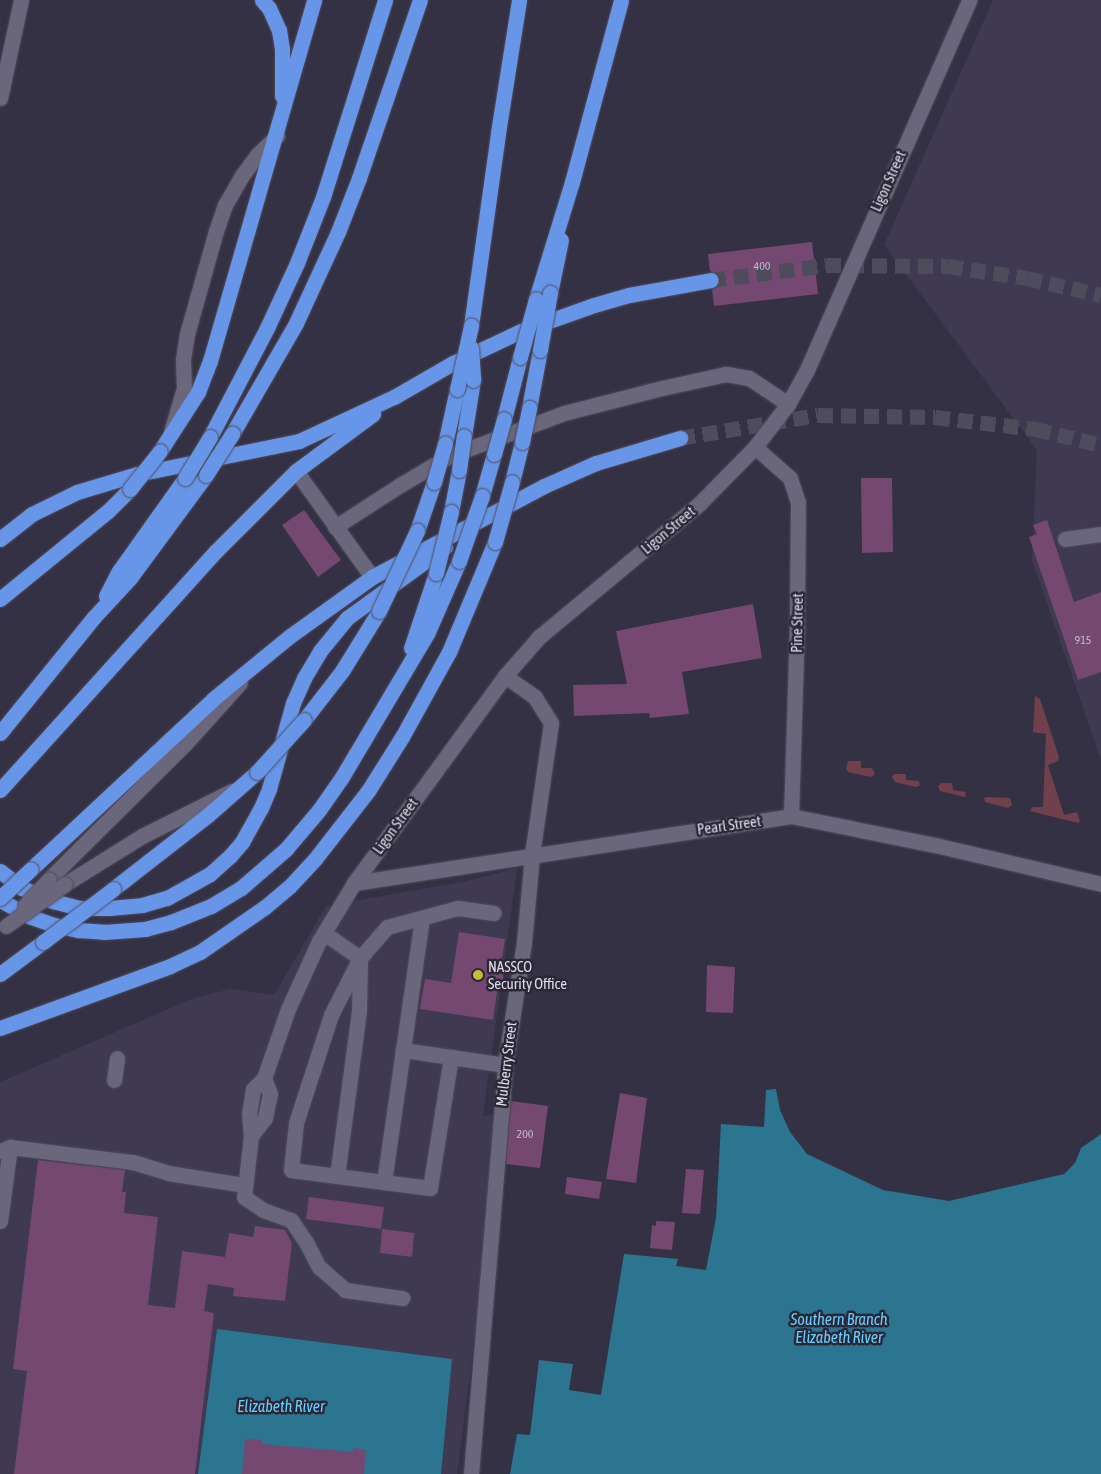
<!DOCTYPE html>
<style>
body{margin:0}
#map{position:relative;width:1101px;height:1474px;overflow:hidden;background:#353144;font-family:"Asap Condensed",sans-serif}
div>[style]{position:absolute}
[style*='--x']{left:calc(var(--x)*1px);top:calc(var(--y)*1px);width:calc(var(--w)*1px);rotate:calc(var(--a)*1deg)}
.built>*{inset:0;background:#3f3952}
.green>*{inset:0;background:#71404d}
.water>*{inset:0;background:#2b7591}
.building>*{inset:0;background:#744871}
.highway-tunnel>*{height:15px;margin-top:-7.5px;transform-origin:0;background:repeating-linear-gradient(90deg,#4e4b5d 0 15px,transparent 0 23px)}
.roads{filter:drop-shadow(0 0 1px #4f4c5b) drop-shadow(0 0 1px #4f4c5b)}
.minor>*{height:15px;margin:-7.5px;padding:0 7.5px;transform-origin:7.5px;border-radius:7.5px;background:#6a667b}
.highway>*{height:15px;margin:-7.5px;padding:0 7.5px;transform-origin:7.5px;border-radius:7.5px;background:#6795e8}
.bridges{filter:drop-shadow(0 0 1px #4f4c5b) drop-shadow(0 0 1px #4f4c5b)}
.minor-bridge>*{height:15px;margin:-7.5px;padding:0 7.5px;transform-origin:7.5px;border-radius:7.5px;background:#6a667b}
.highway-bridge>*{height:15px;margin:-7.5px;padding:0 7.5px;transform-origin:7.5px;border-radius:7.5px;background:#6795e8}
.dots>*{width:14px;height:14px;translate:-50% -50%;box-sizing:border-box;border:2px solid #2b2739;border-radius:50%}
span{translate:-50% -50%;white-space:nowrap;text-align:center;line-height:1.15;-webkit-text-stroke:5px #2b2739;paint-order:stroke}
.number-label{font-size:12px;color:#c4b7ca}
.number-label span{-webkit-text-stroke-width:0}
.street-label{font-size:15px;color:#dfdce8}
.poi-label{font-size:15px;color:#dfdce8}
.left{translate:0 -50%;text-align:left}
.water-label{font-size:16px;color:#67d0fa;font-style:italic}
</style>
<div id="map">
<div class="built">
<i style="clip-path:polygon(993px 0,1101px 0,1101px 760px,1032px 560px,1037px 450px,884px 245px)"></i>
<i style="clip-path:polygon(517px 868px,483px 1116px,504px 1113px,457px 1474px,0 1474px,0 1082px,194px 998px,231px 989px,274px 995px,326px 906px,467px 881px)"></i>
</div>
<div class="green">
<i style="clip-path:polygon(1035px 696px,1040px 699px,1059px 757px,1058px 761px,1048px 765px,1064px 815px,1077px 812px,1080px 821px,1078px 823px,1030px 811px,1032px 807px,1043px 807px,1046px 734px,1033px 732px)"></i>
<i style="clip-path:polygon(848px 761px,861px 761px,861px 768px,872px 768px,875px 774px,871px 777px,848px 772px,846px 769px)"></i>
<i style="clip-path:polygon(894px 774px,906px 774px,906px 780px,919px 781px,920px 785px,916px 787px,895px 782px,892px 777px)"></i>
<i style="clip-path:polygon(941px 783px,952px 783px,953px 790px,966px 792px,965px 797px,940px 791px,938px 787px)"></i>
<i style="clip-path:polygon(987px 797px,1010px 798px,1012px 805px,1008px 808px,985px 802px,984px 798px)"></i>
</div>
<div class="water">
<i style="clip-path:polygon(776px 1089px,780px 1110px,790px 1132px,807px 1154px,883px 1190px,949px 1201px,1064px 1174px,1075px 1163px,1081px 1148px,1101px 1134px,1101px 1474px,510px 1474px,517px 1434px,530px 1435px,539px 1360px,573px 1364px,569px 1390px,601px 1395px,624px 1254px,678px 1259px,676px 1266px,706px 1270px,716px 1218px,721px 1124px,764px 1127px,766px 1090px)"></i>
<i style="clip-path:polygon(217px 1329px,452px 1359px,441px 1474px,198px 1474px)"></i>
</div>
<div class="building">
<i style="clip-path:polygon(812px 242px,818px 294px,714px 306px,712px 289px,717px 287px,720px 279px,718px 274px,710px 271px,708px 254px)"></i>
<i style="clip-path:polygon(861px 478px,892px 478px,893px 552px,862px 553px)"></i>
<i style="clip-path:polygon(304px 510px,341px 560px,318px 577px,282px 525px)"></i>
<i style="clip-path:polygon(1047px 520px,1074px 602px,1101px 592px,1101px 672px,1078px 680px,1029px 537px,1037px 534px,1033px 525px)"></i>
<i style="clip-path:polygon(753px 604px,762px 658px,682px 672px,689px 714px,650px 718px,649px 713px,574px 716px,573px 685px,627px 684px,616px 631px)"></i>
<i style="clip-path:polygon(459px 932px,505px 939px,500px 971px,504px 971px,502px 986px,498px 985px,493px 1020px,420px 1009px,425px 979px,451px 983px)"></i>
<i style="clip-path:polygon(707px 965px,735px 967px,733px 1013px,706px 1012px)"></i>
<i style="clip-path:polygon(620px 1093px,647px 1098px,636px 1183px,606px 1179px)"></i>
<i style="clip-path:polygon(511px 1101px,548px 1106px,540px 1168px,506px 1164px)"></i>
<i style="clip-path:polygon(38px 1160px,125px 1170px,122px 1192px,126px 1192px,124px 1213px,158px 1217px,148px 1305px,175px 1308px,182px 1251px,225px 1257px,229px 1233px,253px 1237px,255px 1226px,285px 1230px,292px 1243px,285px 1301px,233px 1296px,234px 1288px,208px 1284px,204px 1311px,214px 1313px,195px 1474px,14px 1474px,27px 1371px,13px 1369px)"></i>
<i style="clip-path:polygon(686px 1169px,704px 1170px,700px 1214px,682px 1213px)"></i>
<i style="clip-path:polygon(567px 1177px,602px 1182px,599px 1199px,565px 1194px)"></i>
<i style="clip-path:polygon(309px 1197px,384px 1207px,381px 1229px,306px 1219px)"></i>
<i style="clip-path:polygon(656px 1221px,675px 1222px,672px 1250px,650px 1248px,652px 1225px,656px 1226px)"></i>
<i style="clip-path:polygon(382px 1229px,414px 1233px,412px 1257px,380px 1253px)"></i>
<i style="clip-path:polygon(245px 1439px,262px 1440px,262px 1444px,353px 1452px,353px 1448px,366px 1450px,364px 1474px,242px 1474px)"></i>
</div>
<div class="highway-tunnel">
<i style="--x:711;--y:280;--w:116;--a:-7.4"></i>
<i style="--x:826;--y:265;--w:122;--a:0.5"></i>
<i style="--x:948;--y:266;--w:80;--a:8.6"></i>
<i style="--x:1027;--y:278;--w:76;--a:12.9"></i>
<i style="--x:680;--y:438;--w:140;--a:-9.5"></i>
<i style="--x:818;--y:415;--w:117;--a:1"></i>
<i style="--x:935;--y:417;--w:102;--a:6.8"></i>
<i style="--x:1036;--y:429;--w:67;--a:13.8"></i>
</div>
<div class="roads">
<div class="minor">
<i style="--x:0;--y:98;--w:100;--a:-77.9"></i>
<i style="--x:171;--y:432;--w:46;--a:-73.5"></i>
<i style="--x:184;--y:388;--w:29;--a:-92"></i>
<i style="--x:183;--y:359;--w:25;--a:-81"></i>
<i style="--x:187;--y:334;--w:107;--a:-74.3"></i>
<i style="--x:216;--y:231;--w:28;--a:-71"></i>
<i style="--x:225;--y:205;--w:32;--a:-60"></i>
<i style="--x:241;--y:177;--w:27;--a:-54"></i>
<i style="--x:257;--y:155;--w:28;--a:-44"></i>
<i style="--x:755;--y:447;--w:47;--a:41.5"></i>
<i style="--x:790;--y:478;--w:25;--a:72"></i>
<i style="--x:798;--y:502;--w:123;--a:90.5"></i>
<i style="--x:797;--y:625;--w:191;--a:91.8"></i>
<i style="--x:296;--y:471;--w:130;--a:54.4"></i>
<i style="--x:335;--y:527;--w:77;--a:-32.9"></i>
<i style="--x:400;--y:485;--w:57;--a:-30.6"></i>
<i style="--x:449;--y:456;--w:123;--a:-20.5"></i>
<i style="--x:564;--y:413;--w:101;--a:-14.3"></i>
<i style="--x:662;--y:388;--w:66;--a:-12.3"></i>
<i style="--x:726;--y:374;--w:23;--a:10"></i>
<i style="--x:749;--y:378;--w:47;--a:33.7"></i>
<i style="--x:1065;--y:539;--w:36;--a:-8"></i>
<i style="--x:49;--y:879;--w:192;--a:-44.8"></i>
<i style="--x:185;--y:744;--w:82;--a:-48"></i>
<i style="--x:354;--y:883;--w:442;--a:-8.7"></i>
<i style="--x:791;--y:816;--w:147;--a:11.4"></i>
<i style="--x:935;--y:845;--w:171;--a:13.2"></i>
<i style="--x:65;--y:884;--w:91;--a:-31.9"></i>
<i style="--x:142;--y:836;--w:101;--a:-26.6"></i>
<i style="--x:324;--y:933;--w:44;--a:34.8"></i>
<i style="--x:360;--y:958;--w:41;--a:-48.9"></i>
<i style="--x:387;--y:927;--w:73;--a:-15"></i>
<i style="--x:458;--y:908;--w:36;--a:8"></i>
<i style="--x:360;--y:958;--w:64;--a:117"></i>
<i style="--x:331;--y:1015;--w:114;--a:108"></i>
<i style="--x:296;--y:1123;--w:47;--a:96.1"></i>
<i style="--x:291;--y:1170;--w:140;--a:7.4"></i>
<i style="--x:430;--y:1188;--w:133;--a:-80.9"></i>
<i style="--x:451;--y:1057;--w:49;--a:-171.7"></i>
<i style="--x:403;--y:1050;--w:133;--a:-81.8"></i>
<i style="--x:451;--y:1057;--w:55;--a:8.4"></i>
<i style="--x:264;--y:1078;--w:17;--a:69"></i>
<i style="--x:270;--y:1094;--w:25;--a:102"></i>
<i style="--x:265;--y:1118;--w:23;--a:128"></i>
<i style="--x:251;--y:1136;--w:22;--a:-95"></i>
<i style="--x:249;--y:1114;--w:25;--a:-81"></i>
<i style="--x:253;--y:1089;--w:16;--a:-45"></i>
<i style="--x:264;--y:1078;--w:73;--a:-70.8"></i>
<i style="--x:288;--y:1009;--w:75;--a:-65.5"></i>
<i style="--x:319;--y:941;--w:68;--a:-58.9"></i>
<i style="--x:354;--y:883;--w:256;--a:-53.9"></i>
<i style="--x:505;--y:676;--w:52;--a:-48.9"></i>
<i style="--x:539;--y:637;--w:208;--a:-39.7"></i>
<i style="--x:699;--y:504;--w:80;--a:-45.5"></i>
<i style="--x:755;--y:447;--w:54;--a:-52.5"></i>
<i style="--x:788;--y:404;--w:37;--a:-61"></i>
<i style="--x:806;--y:372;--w:406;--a:-66.3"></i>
<i style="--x:114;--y:1080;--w:22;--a:-82"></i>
<i style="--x:251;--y:1136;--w:61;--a:96.5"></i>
<i style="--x:244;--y:1197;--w:23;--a:34"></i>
<i style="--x:263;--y:1210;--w:30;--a:20"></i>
<i style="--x:291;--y:1220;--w:27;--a:56"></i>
<i style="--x:306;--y:1242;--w:28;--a:63"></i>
<i style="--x:319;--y:1267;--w:35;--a:41"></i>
<i style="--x:345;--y:1290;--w:58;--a:8"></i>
<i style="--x:0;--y:1151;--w:11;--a:-22"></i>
<i style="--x:10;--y:1147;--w:124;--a:7"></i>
<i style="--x:133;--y:1162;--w:37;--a:17"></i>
<i style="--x:168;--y:1173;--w:78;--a:8.9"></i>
<i style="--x:337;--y:1176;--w:166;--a:-82.4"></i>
<i style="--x:359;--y:1011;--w:49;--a:-88.8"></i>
<i style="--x:384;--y:1182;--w:133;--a:-81.8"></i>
<i style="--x:0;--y:1221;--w:75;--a:-82.3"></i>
<i style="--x:471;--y:1474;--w:410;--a:-85.2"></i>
<i style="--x:505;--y:1065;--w:124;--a:-81.2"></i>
<i style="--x:524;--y:942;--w:87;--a:-84.7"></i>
<i style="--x:532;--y:855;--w:133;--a:-81.8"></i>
<i style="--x:551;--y:723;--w:31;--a:-122"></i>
<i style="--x:535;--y:697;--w:37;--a:-145"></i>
</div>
<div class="highway">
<i style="--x:262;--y:0;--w:11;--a:49"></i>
<i style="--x:269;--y:8;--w:24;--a:66"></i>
<i style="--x:279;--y:30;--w:19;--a:81"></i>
<i style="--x:282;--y:49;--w:47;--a:90"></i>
<i style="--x:550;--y:293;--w:54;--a:-78.3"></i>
<i style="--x:536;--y:299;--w:122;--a:-72.9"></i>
<i style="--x:572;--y:182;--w:188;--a:-74.9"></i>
<i style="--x:471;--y:326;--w:195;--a:-82"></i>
<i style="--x:498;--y:133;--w:135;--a:-81"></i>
<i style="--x:529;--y:408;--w:59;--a:-79.3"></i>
<i style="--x:504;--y:419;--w:64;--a:-75.5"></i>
<i style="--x:232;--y:434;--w:128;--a:-60"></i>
<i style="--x:296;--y:323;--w:100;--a:-65.2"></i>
<i style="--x:338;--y:232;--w:58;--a:-68.7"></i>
<i style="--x:359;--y:178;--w:188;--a:-71.1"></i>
<i style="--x:464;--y:436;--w:57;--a:-80.9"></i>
<i style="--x:210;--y:437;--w:123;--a:-62.4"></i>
<i style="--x:267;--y:328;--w:72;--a:-65.2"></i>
<i style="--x:297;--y:263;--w:71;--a:-68.5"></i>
<i style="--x:323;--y:197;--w:207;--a:-72.5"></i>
<i style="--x:445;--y:444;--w:56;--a:-77.7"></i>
<i style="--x:160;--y:451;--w:70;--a:-57.2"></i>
<i style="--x:198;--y:392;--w:33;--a:-69"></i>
<i style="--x:210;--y:361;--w:376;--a:-73.9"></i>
<i style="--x:512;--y:482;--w:41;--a:-76"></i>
<i style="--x:482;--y:496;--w:44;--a:-74.1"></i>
<i style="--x:451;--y:512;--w:43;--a:-79.2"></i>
<i style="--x:417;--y:531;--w:52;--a:-70.9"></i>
<i style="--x:0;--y:539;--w:41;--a:-38"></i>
<i style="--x:32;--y:514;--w:50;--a:-26.1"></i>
<i style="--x:77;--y:492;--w:63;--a:-16.7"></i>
<i style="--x:137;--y:474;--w:165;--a:-11.5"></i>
<i style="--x:299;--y:441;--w:105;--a:-24.9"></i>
<i style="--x:394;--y:397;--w:68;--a:-30"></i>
<i style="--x:453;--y:363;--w:75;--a:-25.2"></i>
<i style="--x:521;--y:331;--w:77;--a:-19.6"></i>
<i style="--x:594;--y:305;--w:36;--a:-16"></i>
<i style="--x:629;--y:295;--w:83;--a:-10.4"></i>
<i style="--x:106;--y:596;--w:28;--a:-63"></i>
<i style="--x:119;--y:571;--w:114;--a:-54.6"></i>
<i style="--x:0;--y:599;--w:139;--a:-39.2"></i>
<i style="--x:108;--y:511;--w:31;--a:-45"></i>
<i style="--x:411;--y:648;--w:79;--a:-71.6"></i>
<i style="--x:304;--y:720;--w:62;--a:-52.2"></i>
<i style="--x:342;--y:671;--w:70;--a:-58.3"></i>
<i style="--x:0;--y:733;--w:149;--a:-51"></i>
<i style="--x:94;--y:617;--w:53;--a:-47.3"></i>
<i style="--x:130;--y:578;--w:128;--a:-53.6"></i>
<i style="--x:0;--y:790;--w:322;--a:-47.9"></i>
<i style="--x:216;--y:551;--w:113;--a:-45"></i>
<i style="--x:296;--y:471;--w:96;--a:-36.5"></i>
<i style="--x:31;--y:869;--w:249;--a:-43"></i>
<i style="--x:213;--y:699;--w:99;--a:-39.3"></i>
<i style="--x:290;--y:636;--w:101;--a:-35.7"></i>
<i style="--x:372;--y:577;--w:195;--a:-27.9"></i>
<i style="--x:544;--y:486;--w:57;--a:-23.9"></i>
<i style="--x:596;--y:463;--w:88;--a:-16.6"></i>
<i style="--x:0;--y:871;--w:28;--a:38"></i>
<i style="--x:22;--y:888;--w:34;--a:23"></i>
<i style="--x:53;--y:901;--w:28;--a:15"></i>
<i style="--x:80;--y:908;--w:29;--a:0"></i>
<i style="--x:109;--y:908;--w:33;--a:-5"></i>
<i style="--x:142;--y:905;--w:26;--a:-16"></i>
<i style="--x:167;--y:898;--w:49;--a:-29.2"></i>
<i style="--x:210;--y:874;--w:27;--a:-42"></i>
<i style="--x:230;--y:856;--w:18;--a:-49"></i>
<i style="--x:242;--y:842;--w:39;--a:-61"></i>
<i style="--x:261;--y:808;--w:21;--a:-67"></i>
<i style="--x:269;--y:789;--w:89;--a:-74.4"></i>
<i style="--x:293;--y:703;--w:27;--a:-66"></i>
<i style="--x:304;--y:678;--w:31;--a:-59"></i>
<i style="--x:320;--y:651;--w:43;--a:-50.7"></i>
<i style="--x:347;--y:618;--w:121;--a:-35.9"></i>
<i style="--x:113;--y:889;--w:120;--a:-37.9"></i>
<i style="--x:208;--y:815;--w:65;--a:-41.3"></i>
<i style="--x:0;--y:900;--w:35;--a:29"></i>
<i style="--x:31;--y:917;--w:24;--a:19"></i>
<i style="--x:54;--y:925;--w:25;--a:12"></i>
<i style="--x:78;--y:930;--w:26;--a:4"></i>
<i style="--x:104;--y:932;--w:41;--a:-4.2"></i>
<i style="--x:145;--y:929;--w:27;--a:-15"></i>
<i style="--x:171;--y:922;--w:43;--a:-21.8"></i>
<i style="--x:211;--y:906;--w:35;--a:-31"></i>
<i style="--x:241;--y:888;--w:60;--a:-40.9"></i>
<i style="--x:286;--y:849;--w:51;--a:-49.8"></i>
<i style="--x:319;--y:810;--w:40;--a:-55.1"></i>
<i style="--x:342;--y:777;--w:166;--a:-59.3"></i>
<i style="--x:427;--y:634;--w:80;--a:-66.3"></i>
<i style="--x:0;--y:974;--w:54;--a:-36.7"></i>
<i style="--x:0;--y:1028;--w:181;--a:-20"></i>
<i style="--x:170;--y:966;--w:33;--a:-25"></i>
<i style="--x:200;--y:952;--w:79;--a:-34.7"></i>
<i style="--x:265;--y:907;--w:31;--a:-40"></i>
<i style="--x:289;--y:887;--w:38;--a:-47"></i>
<i style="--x:315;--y:859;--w:86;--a:-52.1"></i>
<i style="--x:368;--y:791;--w:64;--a:-57.8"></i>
<i style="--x:402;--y:737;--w:97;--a:-61.1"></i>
<i style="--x:449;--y:652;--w:119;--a:-67.3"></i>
</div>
</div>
<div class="bridges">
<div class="minor-bridge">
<i style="--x:25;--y:905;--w:35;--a:-47"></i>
<i style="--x:6;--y:926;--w:72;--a:-35.4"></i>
</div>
<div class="highway-bridge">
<i style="--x:471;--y:348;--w:32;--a:86"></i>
<i style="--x:540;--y:350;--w:58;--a:-80"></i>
<i style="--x:520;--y:357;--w:60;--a:-74.6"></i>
<i style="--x:457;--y:389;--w:65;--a:-77.5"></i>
<i style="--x:522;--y:442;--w:35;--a:-78"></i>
<i style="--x:494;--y:454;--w:36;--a:-74"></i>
<i style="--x:459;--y:470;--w:34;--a:-82"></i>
<i style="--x:206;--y:475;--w:49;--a:-57.6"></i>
<i style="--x:185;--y:478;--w:48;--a:-58.6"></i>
<i style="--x:434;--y:482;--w:40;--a:-74"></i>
<i style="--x:130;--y:489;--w:48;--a:-51.7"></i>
<i style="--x:495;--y:542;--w:62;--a:-74.2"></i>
<i style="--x:459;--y:561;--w:69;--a:-70.5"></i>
<i style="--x:436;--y:573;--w:63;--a:-76.2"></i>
<i style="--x:379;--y:611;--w:89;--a:-64.6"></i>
<i style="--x:257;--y:772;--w:70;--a:-47.9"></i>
<i style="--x:0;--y:898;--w:42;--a:-43.1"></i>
<i style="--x:43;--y:942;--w:88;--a:-37.1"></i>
</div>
</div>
<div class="dots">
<i style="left:478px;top:975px;background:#c5bc3d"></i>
</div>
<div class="number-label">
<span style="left:762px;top:267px">400</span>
<span style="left:1083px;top:641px">915</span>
<span style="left:525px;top:1135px">200</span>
</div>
<div class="street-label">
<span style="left:888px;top:181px;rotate:-66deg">Ligon Street</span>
<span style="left:668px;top:530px;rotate:-40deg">Ligon Street</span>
<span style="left:797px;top:623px;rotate:-89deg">Pine Street</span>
<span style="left:729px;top:825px;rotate:-8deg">Pearl Street</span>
<span style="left:395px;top:826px;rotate:-54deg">Ligon Street</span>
<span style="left:506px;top:1064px;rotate:-83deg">Mulberry Street</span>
</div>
<div class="poi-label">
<span class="left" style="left:488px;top:975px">NASSCO<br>Security Office</span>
</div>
<div class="water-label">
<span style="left:839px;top:1328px">Southern Branch<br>Elizabeth River</span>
<span style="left:281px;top:1406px">Elizabeth River</span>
</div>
</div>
